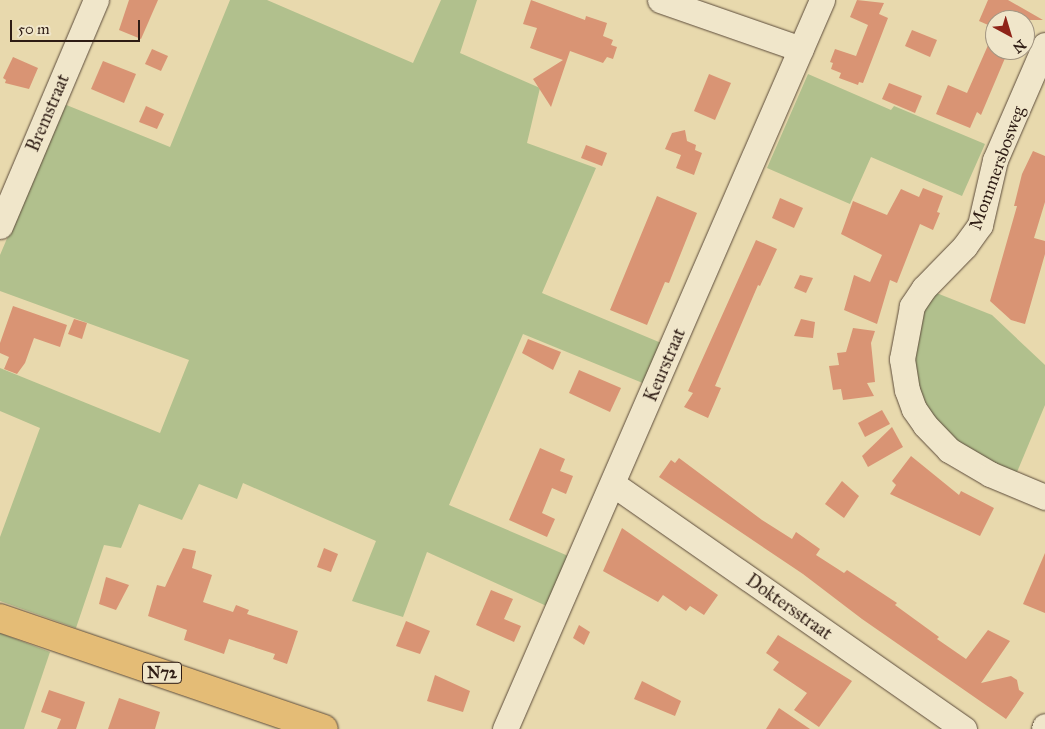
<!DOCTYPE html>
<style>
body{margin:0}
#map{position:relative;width:1045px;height:729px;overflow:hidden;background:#e8d9ad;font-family:"IM FELL Great Primer",serif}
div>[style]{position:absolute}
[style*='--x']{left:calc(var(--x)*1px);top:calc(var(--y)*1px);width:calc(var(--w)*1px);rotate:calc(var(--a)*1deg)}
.green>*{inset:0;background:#b1c08d}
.building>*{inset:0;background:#d99474}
.roads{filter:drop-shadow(0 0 1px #5c4b3a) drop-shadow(0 0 1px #5c4b3a)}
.minor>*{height:25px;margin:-12.5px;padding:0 12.5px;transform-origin:12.5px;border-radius:12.5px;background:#f0e6ca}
.major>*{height:28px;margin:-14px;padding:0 14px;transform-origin:14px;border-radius:14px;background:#e4bc76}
span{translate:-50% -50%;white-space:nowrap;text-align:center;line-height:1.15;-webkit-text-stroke:4px #f0e6ca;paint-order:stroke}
.shield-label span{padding:1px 4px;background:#f0e6ca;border:1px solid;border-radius:4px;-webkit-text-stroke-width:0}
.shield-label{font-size:16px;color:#2e1c14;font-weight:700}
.street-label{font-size:18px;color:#2e1c14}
.north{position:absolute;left:985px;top:10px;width:50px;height:50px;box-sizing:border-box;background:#f0e6ca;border:1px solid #a29581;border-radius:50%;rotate:141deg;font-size:14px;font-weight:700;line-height:20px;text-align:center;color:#2e1c14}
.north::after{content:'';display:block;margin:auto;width:18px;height:22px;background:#8f2418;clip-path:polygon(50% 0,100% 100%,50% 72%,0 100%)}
.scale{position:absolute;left:10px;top:20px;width:130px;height:22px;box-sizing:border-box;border:2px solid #2e1c14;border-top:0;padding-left:6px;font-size:15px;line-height:18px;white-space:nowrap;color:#2e1c14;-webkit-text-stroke:4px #f0e6ca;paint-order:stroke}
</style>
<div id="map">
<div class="green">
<i style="clip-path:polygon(230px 0,267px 0,413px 63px,441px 0,477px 0,460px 53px,540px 88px,527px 143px,596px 168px,542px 293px,666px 345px,650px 386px,523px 334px,449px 505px,573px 558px,551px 608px,427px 552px,403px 617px,352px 601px,376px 541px,243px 483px,237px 499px,199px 484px,182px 520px,139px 504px,121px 548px,104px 545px,76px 628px,0 601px,0 537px,40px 428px,0 411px,0 368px,160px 433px,189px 360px,0 291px,0 255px,64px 104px,170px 147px)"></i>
<i style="clip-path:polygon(808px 74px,891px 110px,894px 106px,985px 144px,962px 196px,871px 157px,850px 204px,767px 168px)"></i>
<i style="clip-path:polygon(934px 292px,992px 315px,1045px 365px,1045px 405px,1015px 477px,955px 445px,934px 422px,921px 396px,912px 369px,924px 306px)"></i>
<i style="clip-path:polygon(0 633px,50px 652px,24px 729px,0 729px)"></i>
</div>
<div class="building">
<i style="clip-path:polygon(129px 0,158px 0,141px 39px,119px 30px)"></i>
<i style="clip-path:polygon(531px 0,585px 20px,586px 16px,607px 23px,603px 36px,613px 40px,611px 45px,617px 47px,613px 59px,607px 57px,603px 63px,570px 51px,551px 107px,533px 79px,563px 60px,530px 48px,537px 28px,523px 24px)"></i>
<i style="clip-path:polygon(857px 0,884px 3px,879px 14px,888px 18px,863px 83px,859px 82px,858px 85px,839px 78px,841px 73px,831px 69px,833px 63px,830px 62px,835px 49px,856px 56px,868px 25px,850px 17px)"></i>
<i style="clip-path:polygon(988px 0,1008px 0,1043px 20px,995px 20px,995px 28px,979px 21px)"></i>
<i style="clip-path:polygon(912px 30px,937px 40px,930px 57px,905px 46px)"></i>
<i style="clip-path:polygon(989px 43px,995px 46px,995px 50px,1008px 51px,981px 115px,977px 112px,970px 128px,936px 114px,948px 85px,967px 93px)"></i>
<i style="clip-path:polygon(152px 49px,168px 56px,161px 71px,145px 64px)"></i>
<i style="clip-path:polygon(13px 57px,38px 68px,29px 89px,5px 83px,6px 80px,3px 78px)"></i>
<i style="clip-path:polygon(103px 61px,136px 74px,124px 103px,91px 89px)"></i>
<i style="clip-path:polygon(709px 74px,731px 83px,715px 120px,694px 111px)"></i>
<i style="clip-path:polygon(889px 83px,922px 96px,915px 113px,882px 99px)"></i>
<i style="clip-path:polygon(146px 106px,164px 114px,157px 129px,139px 122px)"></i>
<i style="clip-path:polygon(685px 130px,687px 141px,696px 145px,695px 150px,702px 153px,694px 175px,676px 168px,681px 155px,665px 149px,672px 133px)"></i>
<i style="clip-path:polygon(586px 145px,607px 153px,602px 166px,581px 158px)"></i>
<i style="clip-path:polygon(1033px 151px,1045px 156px,1045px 202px,1034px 238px,1045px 241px,1045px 254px,1025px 324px,1011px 320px,990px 301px,1017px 206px,1014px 206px,1022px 174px)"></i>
<i style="clip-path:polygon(923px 188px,943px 196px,937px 212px,940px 213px,933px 230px,920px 224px,897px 283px,890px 280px,877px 324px,844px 310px,854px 275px,870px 282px,882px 255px,841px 234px,853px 201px,887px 215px,901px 189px,919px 197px)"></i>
<i style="clip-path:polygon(657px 196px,697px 213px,669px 283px,665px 282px,647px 325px,610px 310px)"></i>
<i style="clip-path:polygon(780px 198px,803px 208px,794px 228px,772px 218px)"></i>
<i style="clip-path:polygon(756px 240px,777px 249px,760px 286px,758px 285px,715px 386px,721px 388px,708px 418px,684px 407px,693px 393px,688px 391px)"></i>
<i style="clip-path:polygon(800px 275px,813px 278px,806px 293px,794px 288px)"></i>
<i style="clip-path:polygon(13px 306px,67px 325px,60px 347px,34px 338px,25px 363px,17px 374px,4px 369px,9px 357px,0 353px,0 343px)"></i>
<i style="clip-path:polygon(74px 319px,87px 323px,82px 339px,68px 334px)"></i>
<i style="clip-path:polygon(801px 319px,815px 322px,813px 338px,794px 336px)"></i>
<i style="clip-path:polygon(853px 328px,875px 331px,871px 343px,875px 382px,867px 383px,874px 396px,843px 400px,841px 389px,833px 390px,829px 366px,839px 365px,837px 353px,846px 352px)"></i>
<i style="clip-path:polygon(528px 339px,561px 352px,553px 370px,522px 353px)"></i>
<i style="clip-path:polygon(579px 370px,621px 388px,610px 412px,569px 393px)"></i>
<i style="clip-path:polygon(882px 410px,890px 424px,865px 437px,858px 423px)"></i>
<i style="clip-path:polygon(892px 427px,903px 447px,868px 467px,862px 456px)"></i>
<i style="clip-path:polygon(540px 448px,565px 459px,560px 471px,573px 476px,566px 494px,552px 488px,542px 513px,555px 519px,547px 537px,509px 520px)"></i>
<i style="clip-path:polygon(911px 456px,959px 495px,961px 491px,994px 508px,980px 536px,890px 494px,896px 485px,892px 481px)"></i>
<i style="clip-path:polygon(679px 458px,762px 520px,792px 539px,796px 532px,820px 549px,816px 555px,844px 573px,847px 570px,897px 603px,895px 605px,939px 637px,937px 639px,966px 659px,988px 630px,1010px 641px,981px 683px,1011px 676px,1017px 680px,1019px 690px,1024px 693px,1006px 719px,862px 619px,803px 574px,659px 477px,671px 460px,675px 463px)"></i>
<i style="clip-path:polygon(842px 481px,859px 496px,844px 518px,825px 504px)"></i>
<i style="clip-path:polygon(622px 528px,718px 595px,704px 615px,690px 606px,686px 611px,663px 595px,658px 602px,603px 571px)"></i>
<i style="clip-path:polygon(183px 548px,196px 551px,192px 568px,212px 575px,203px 602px,233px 612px,236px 605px,249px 610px,247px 614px,298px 631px,287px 664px,273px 659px,275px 654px,229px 639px,224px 654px,184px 640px,187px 630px,148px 616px,157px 585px,165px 587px)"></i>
<i style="clip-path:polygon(324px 548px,338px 554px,331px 572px,317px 567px)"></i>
<i style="clip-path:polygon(1045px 553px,1045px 613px,1023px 604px)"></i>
<i style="clip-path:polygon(106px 577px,129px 585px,116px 610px,99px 604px)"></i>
<i style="clip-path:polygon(491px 590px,513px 599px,504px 619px,521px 626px,514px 642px,476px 625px)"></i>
<i style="clip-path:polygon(406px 621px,430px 631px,420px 654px,396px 646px)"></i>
<i style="clip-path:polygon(579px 625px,590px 632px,584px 645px,573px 638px)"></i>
<i style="clip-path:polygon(778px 635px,852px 681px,819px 727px,794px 710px,807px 693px,773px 670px,779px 662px,766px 653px)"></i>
<i style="clip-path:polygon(435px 675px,470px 691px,463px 712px,427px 701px)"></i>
<i style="clip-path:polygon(642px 681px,681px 701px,675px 716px,634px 699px)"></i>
<i style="clip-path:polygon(49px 690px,85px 702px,76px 729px,57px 729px,61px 719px,41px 712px)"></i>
<i style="clip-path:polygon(119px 698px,160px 712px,155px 729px,108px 729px)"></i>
<i style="clip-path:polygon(779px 708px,810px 729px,766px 729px)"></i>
</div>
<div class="roads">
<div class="minor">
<i style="--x:660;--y:0;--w:149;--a:19.2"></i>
<i style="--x:1045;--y:45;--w:125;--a:113.5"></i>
<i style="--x:995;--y:160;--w:67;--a:103"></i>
<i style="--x:980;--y:225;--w:26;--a:126"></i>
<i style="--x:965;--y:246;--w:59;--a:134.3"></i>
<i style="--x:924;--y:288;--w:22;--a:124"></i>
<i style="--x:912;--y:306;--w:54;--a:100.7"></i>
<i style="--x:902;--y:359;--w:31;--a:81"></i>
<i style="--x:907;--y:390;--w:20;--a:70"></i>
<i style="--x:914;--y:409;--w:19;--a:55"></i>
<i style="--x:925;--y:425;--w:35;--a:46"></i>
<i style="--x:949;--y:450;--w:48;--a:30.3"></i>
<i style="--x:990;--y:474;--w:60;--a:22.7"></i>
<i style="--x:0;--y:226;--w:246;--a:-67"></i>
<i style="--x:613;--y:484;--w:428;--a:34.9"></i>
<i style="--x:505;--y:729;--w:795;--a:-66.5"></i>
<i style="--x:1044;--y:729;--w:3;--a:-72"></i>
</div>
<div class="major">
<i style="--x:0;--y:618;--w:342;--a:18.9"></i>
</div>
</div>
<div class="shield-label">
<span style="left:162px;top:673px">N72</span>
</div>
<div class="street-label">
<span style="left:48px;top:113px;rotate:-67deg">Bremstraat</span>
<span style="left:997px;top:168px;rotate:-70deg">Mommersbosweg</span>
<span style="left:665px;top:365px;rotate:-67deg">Keurstraat</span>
<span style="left:789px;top:607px;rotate:35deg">Doktersstraat</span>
</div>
<div class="north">N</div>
<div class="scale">50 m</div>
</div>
